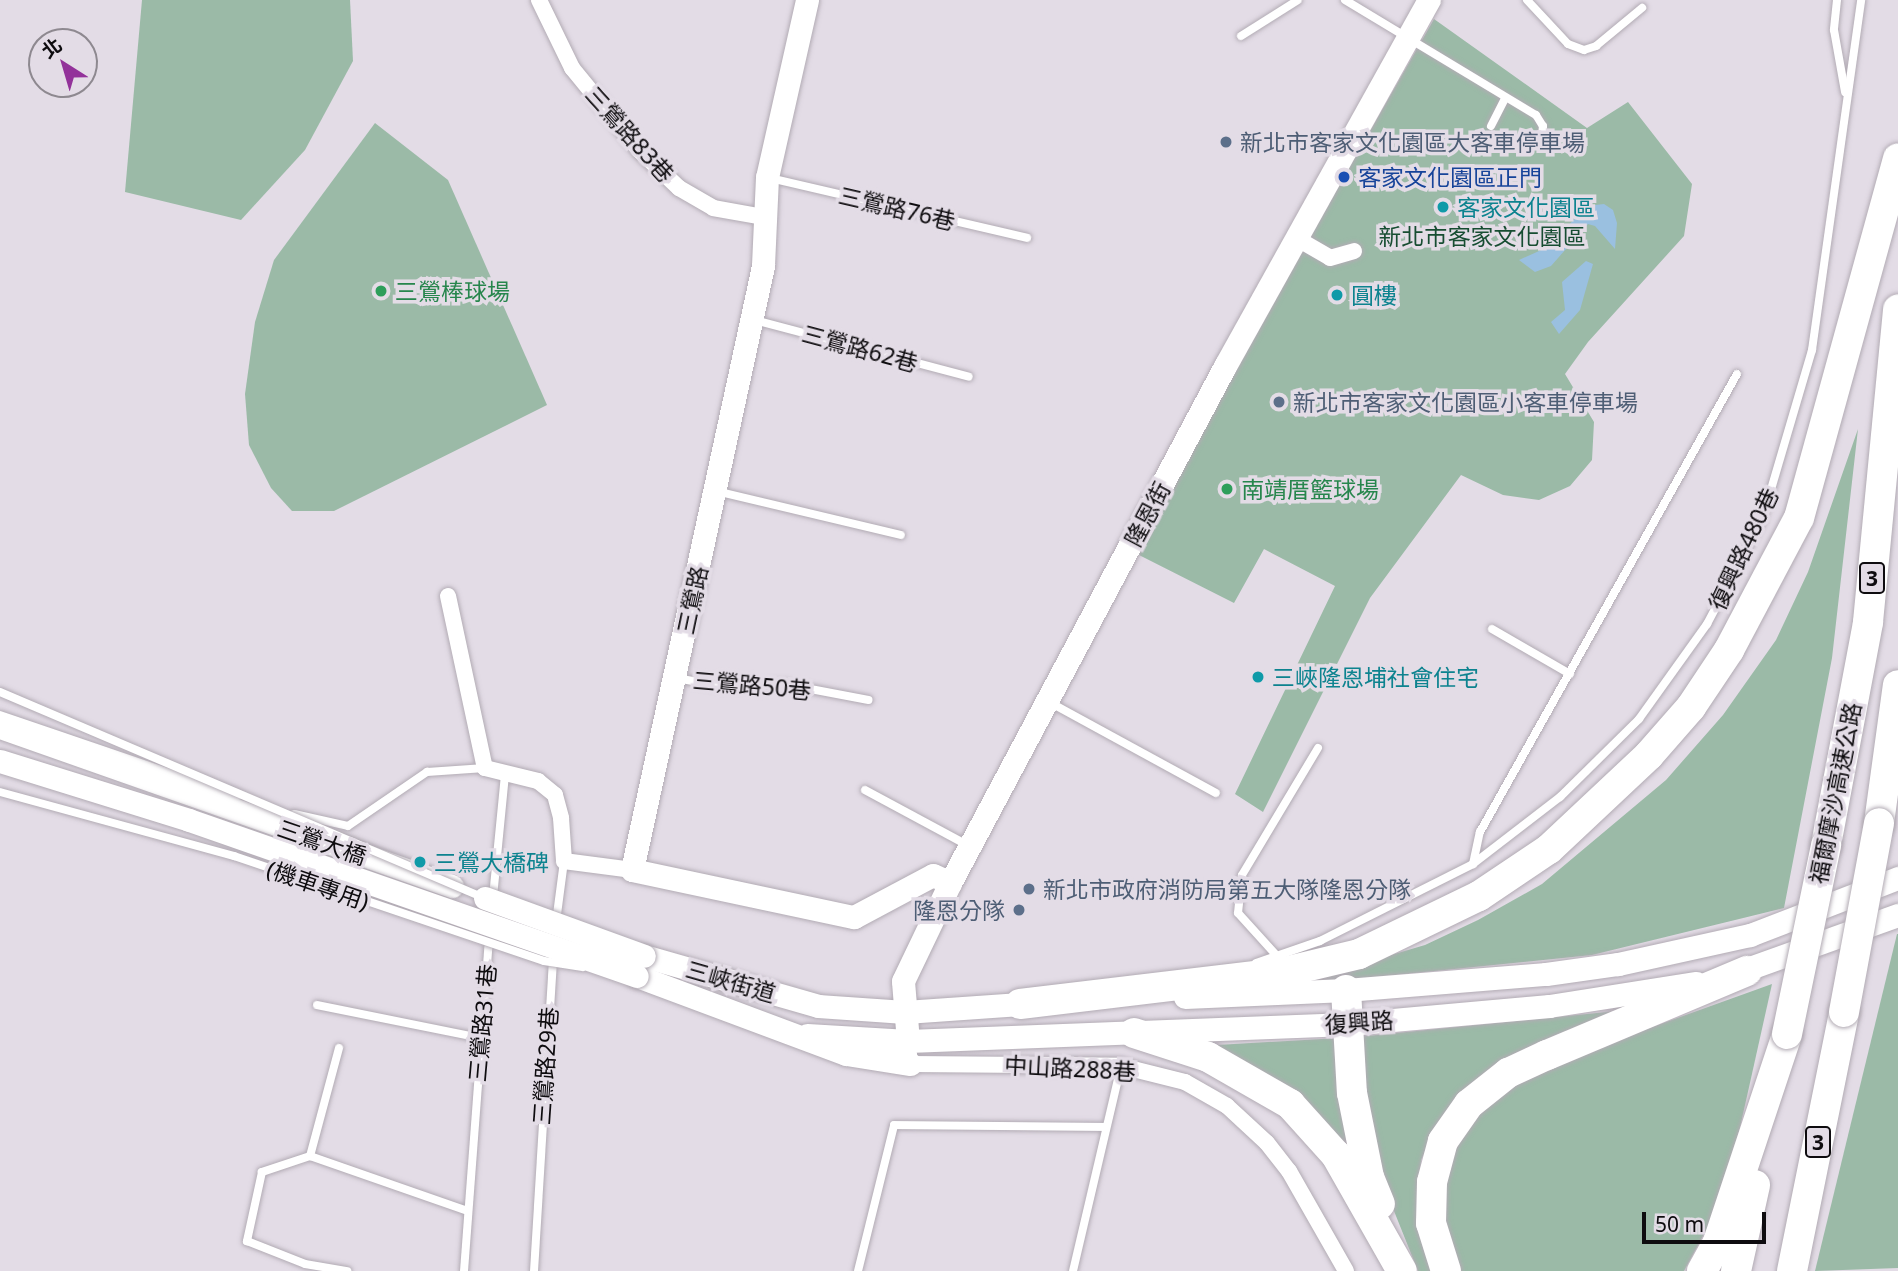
<!DOCTYPE html>
<meta charset="utf-8">
<style>
body{margin:0}
#map{position:relative;width:1898px;height:1271px;overflow:hidden;background:#e3dce6;font-family:"Noto Sans","Noto Sans TC",sans-serif}
div>[style]{position:absolute}
[style*='--x']{left:calc(var(--x)*1px);top:calc(var(--y)*1px);width:calc(var(--w)*1px);rotate:calc(var(--a)*1deg)}
.green>*{inset:0;background:#9bbaa7}
.water>*{inset:0;background:#9ac0e0}
.roads{filter:drop-shadow(0 0 2px #b2abb4) drop-shadow(0 0 2px #b2abb4)}
.lane>*{height:8px;margin:-4px;padding:0 4px;transform-origin:4px;border-radius:4px;background:#fff}
.street>*{height:16px;margin:-8px;padding:0 8px;transform-origin:8px;border-radius:8px;background:#fff}
.secondary>*{height:23px;margin:-11.5px;padding:0 11.5px;transform-origin:11.5px;border-radius:11.5px;background:#fff}
.highway>*{height:30px;margin:-15px;padding:0 15px;transform-origin:15px;border-radius:15px;background:#fff}
.bridges{filter:drop-shadow(0 0 2px #b2abb4) drop-shadow(0 0 2px #b2abb4)}
.lane-bridge>*{height:8px;margin:-4px;padding:0 4px;transform-origin:4px;border-radius:4px;background:#fff}
.secondary-bridge>*{height:23px;margin:-11.5px;padding:0 11.5px;transform-origin:11.5px;border-radius:11.5px;background:#fff}
.highway-bridge>*{height:30px;margin:-15px;padding:0 15px;transform-origin:15px;border-radius:15px;background:#fff}
.dots>*{width:19px;height:19px;translate:-50% -50%;box-sizing:border-box;border:4px solid #e3dce6;border-radius:50%}
span{translate:-50% -50%;white-space:nowrap;text-align:center;line-height:1.15;-webkit-text-stroke:7px #e3dce6;paint-order:stroke}
.shield-label span{padding:2px 5px;background:#e3dce6;border:2px solid;border-radius:5px;-webkit-text-stroke-width:0}
.shield-label{font-size:21px;color:#0e0c0f;font-weight:700}
.street-label{font-size:23px;color:#0e0c0f}
.service-label{font-size:23px;color:#4e5e75}
.left{translate:0 -50%;text-align:left}
.right{translate:-100% -50%;text-align:right}
.transit-label{font-size:23px;color:#164399}
.culture-label{font-size:23px;color:#0d838f}
.park-label{font-size:23px;color:#174d32}
.leisure-label{font-size:23px;color:#27864d}
.north{position:absolute;left:28px;top:28px;width:70px;height:70px;box-sizing:border-box;background:#e3dce6;border:2px solid #8e8990;border-radius:50%;rotate:323deg;font-size:19px;font-weight:700;line-height:28px;text-align:center;color:#0e0c0f}
.north::after{content:'';display:block;margin:auto;width:24px;height:32px;background:#93329a;clip-path:polygon(50% 0,100% 100%,50% 72%,0 100%)}
.scale{position:absolute;left:1642px;top:1212px;width:124px;height:32px;box-sizing:border-box;border:4px solid #0e0c0f;border-top:0;padding-left:9px;font-size:21px;line-height:24px;white-space:nowrap;color:#0e0c0f;-webkit-text-stroke:5px #e3dce6;paint-order:stroke}
</style>
<div id="map">
<div class="green">
<i style="clip-path:polygon(142px 0,350px 0,353px 61px,305px 150px,241px 220px,125px 192px)"></i>
<i style="clip-path:polygon(1434px 19px,1587px 128px,1628px 102px,1692px 184px,1684px 236px,1588px 342px,1565px 374px,1594px 422px,1592px 460px,1570px 486px,1539px 500px,1503px 495px,1461px 475px,1370px 598px,1263px 812px,1235px 794px,1335px 586px,1264px 549px,1234px 603px,1139px 555px,1200px 429px)"></i>
<i style="clip-path:polygon(375px 123px,448px 180px,547px 405px,334px 511px,292px 511px,271px 488px,249px 445px,245px 394px,255px 322px,274px 260px)"></i>
<i style="clip-path:polygon(1858px 429px,1832px 658px,1784px 908px,1592px 955px,1286px 986px,1425px 945px,1478px 920px,1542px 884px,1666px 780px,1723px 715px,1776px 640px,1808px 572px)"></i>
<i style="clip-path:polygon(1898px 934px,1898px 1268px,1815px 1271px,1897px 934px)"></i>
<i style="clip-path:polygon(1772px 984px,1731px 1168px,1717px 1210px,1684px 1271px,1455px 1271px,1439px 1201px,1444px 1167px,1478px 1107px,1541px 1067px)"></i>
<i style="clip-path:polygon(1617px 1011px,1440px 1120px,1421px 1160px,1417px 1203px,1424px 1251px,1432px 1271px,1418px 1271px,1374px 1161px,1357px 1037px)"></i>
<i style="clip-path:polygon(1339px 1038px,1360px 1183px,1217px 1045px)"></i>
</div>
<div class="water">
<i style="clip-path:polygon(1604px 204px,1613px 210px,1617px 223px,1615px 249px,1595px 226px,1588px 224px,1551px 266px,1535px 272px,1519px 260px,1557px 243px,1560px 234px,1587px 206px)"></i>
<i style="clip-path:polygon(1586px 261px,1593px 264px,1580px 310px,1559px 334px,1551px 322px,1565px 310px,1562px 282px)"></i>
</div>
<div class="roads">
<div class="lane">
<i style="--x:1345;--y:0;--w:223;--a:31.1"></i>
<i style="--x:1536;--y:115;--w:13;--a:58"></i>
<i style="--x:1543;--y:126;--w:10;--a:96"></i>
<i style="--x:1542;--y:136;--w:14;--a:141"></i>
<i style="--x:1531;--y:145;--w:13;--a:180"></i>
<i style="--x:1527;--y:0;--w:60;--a:47"></i>
<i style="--x:1568;--y:44;--w:17;--a:21"></i>
<i style="--x:1584;--y:50;--w:13;--a:-18"></i>
<i style="--x:1596;--y:46;--w:60;--a:-39.6"></i>
<i style="--x:1837;--y:0;--w:30;--a:96"></i>
<i style="--x:1834;--y:30;--w:63;--a:79.9"></i>
<i style="--x:1241;--y:36;--w:67;--a:-32.3"></i>
<i style="--x:1491;--y:126;--w:31;--a:-63"></i>
<i style="--x:770;--y:178;--w:264;--a:13.1"></i>
<i style="--x:754;--y:320;--w:222;--a:14.8"></i>
<i style="--x:716;--y:491;--w:190;--a:13.4"></i>
<i style="--x:1492;--y:629;--w:90;--a:30"></i>
<i style="--x:676;--y:678;--w:51;--a:10.2"></i>
<i style="--x:726;--y:687;--w:58;--a:-3"></i>
<i style="--x:784;--y:684;--w:86;--a:10.7"></i>
<i style="--x:1049;--y:702;--w:190;--a:28.6"></i>
<i style="--x:0;--y:715;--w:251;--a:18.8"></i>
<i style="--x:865;--y:790;--w:116;--a:28.3"></i>
<i style="--x:294;--y:814;--w:55;--a:12.5"></i>
<i style="--x:348;--y:826;--w:96;--a:-34.4"></i>
<i style="--x:427;--y:772;--w:58;--a:-3.9"></i>
<i style="--x:1473;--y:864;--w:33;--a:-78"></i>
<i style="--x:1480;--y:832;--w:525;--a:-60.7"></i>
<i style="--x:493;--y:897;--w:123;--a:-84.4"></i>
<i style="--x:556;--y:922;--w:62;--a:-82.5"></i>
<i style="--x:1277;--y:956;--w:58;--a:-132.2"></i>
<i style="--x:1238;--y:913;--w:38;--a:-84"></i>
<i style="--x:1242;--y:875;--w:148;--a:-59.1"></i>
<i style="--x:1256;--y:963;--w:68;--a:-19"></i>
<i style="--x:1320;--y:941;--w:171;--a:-26.7"></i>
<i style="--x:1473;--y:864;--w:110;--a:-37.6"></i>
<i style="--x:1560;--y:797;--w:111;--a:-44.6"></i>
<i style="--x:1639;--y:719;--w:117;--a:-54.4"></i>
<i style="--x:1707;--y:624;--w:118;--a:-62.1"></i>
<i style="--x:1762;--y:520;--w:177;--a:-73.6"></i>
<i style="--x:1812;--y:350;--w:353;--a:-82"></i>
<i style="--x:317;--y:1005;--w:166;--a:11.4"></i>
<i style="--x:339;--y:1048;--w:112;--a:105"></i>
<i style="--x:310;--y:1156;--w:167;--a:19.2"></i>
<i style="--x:310;--y:1156;--w:51;--a:161.6"></i>
<i style="--x:262;--y:1172;--w:71;--a:102.3"></i>
<i style="--x:247;--y:1241;--w:62;--a:21.6"></i>
<i style="--x:305;--y:1264;--w:43;--a:9.5"></i>
<i style="--x:464;--y:1271;--w:334;--a:-85.7"></i>
<i style="--x:534;--y:1271;--w:316;--a:-86.5"></i>
<i style="--x:858;--y:1271;--w:150;--a:-76.1"></i>
<i style="--x:894;--y:1125;--w:211;--a:0.5"></i>
<i style="--x:1073;--y:1271;--w:211;--a:-76.8"></i>
</div>
<div class="street">
<i style="--x:539;--y:0;--w:76;--a:64.1"></i>
<i style="--x:572;--y:68;--w:107;--a:50.7"></i>
<i style="--x:640;--y:151;--w:54;--a:43.5"></i>
<i style="--x:679;--y:188;--w:39;--a:30"></i>
<i style="--x:713;--y:208;--w:52;--a:10"></i>
<i style="--x:1296;--y:238;--w:39;--a:30"></i>
<i style="--x:1330;--y:258;--w:25;--a:-16"></i>
<i style="--x:448;--y:596;--w:176;--a:77.9"></i>
<i style="--x:485;--y:768;--w:55;--a:13.8"></i>
<i style="--x:538;--y:781;--w:22;--a:39"></i>
<i style="--x:555;--y:795;--w:24;--a:75"></i>
<i style="--x:561;--y:818;--w:43;--a:86"></i>
<i style="--x:564;--y:861;--w:69;--a:7.5"></i>
<i style="--x:909;--y:1054;--w:10;--a:84"></i>
<i style="--x:910;--y:1064;--w:211;--a:0.5"></i>
<i style="--x:1121;--y:1066;--w:66;--a:14"></i>
<i style="--x:1185;--y:1082;--w:48;--a:29.7"></i>
<i style="--x:1227;--y:1106;--w:54;--a:42.8"></i>
<i style="--x:1267;--y:1143;--w:36;--a:52"></i>
<i style="--x:1289;--y:1171;--w:115;--a:60.3"></i>
</div>
<div class="secondary">
<i style="--x:807;--y:0;--w:181;--a:102.7"></i>
<i style="--x:767;--y:177;--w:89;--a:92.6"></i>
<i style="--x:763;--y:266;--w:618;--a:102.24"></i>
<i style="--x:632;--y:870;--w:227;--a:12"></i>
<i style="--x:854;--y:917;--w:89;--a:-28"></i>
<i style="--x:933;--y:875;--w:19;--a:25"></i>
<i style="--x:0;--y:727;--w:479;--a:19.4"></i>
<i style="--x:644;--y:956;--w:181;--a:16"></i>
<i style="--x:818;--y:1006;--w:87;--a:3.9"></i>
<i style="--x:905;--y:1012;--w:130;--a:-4"></i>
<i style="--x:1733;--y:974;--w:175;--a:-19.7"></i>
<i style="--x:637;--y:976;--w:223;--a:20.5"></i>
<i style="--x:846;--y:1054;--w:65;--a:8.9"></i>
<i style="--x:1185;--y:997;--w:161;--a:-2.5"></i>
<i style="--x:1346;--y:990;--w:201;--a:-4.6"></i>
<i style="--x:1546;--y:974;--w:73;--a:-7.9"></i>
<i style="--x:1618;--y:964;--w:135;--a:-12.4"></i>
<i style="--x:1750;--y:935;--w:159;--a:-21.1"></i>
<i style="--x:807;--y:1035;--w:101;--a:3.4"></i>
<i style="--x:908;--y:1041;--w:440;--a:-2.2"></i>
<i style="--x:1348;--y:1024;--w:202;--a:-5.1"></i>
<i style="--x:1549;--y:1006;--w:149;--a:-8.9"></i>
<i style="--x:908;--y:1041;--w:60;--a:-94.8"></i>
<i style="--x:903;--y:981;--w:109;--a:-64.4"></i>
<i style="--x:950;--y:883;--w:586;--a:-61.99"></i>
<i style="--x:1225;--y:366;--w:419;--a:-60.9"></i>
</div>
<div class="highway">
<i style="--x:1879;--y:823;--w:139;--a:-82.2"></i>
<i style="--x:1826;--y:845;--w:227;--a:-79.3"></i>
<i style="--x:1868;--y:622;--w:314;--a:-84.5"></i>
<i style="--x:1346;--y:990;--w:103;--a:86.7"></i>
<i style="--x:1352;--y:1093;--w:86;--a:78.6"></i>
<i style="--x:1369;--y:1177;--w:29;--a:68"></i>
<i style="--x:1020;--y:1004;--w:262;--a:-6.8"></i>
<i style="--x:1280;--y:973;--w:81;--a:-13.5"></i>
<i style="--x:1359;--y:954;--w:133;--a:-25.8"></i>
<i style="--x:1479;--y:896;--w:84;--a:-33.9"></i>
<i style="--x:1549;--y:849;--w:137;--a:-43.2"></i>
<i style="--x:1649;--y:755;--w:64;--a:-48.8"></i>
<i style="--x:1691;--y:707;--w:69;--a:-56.3"></i>
<i style="--x:1729;--y:650;--w:149;--a:-62.1"></i>
<i style="--x:1799;--y:518;--w:373;--a:-74.6"></i>
<i style="--x:1134;--y:1033;--w:78;--a:18"></i>
<i style="--x:1208;--y:1057;--w:95;--a:29.8"></i>
<i style="--x:1290;--y:1104;--w:69;--a:48"></i>
<i style="--x:1336;--y:1155;--w:133;--a:60.4"></i>
<i style="--x:1446;--y:1271;--w:50;--a:-107.4"></i>
<i style="--x:1431;--y:1223;--w:41;--a:-88.6"></i>
<i style="--x:1432;--y:1182;--w:42;--a:-75"></i>
<i style="--x:1443;--y:1141;--w:45;--a:-54.9"></i>
<i style="--x:1469;--y:1104;--w:50;--a:-38.5"></i>
<i style="--x:1508;--y:1073;--w:43;--a:-24.8"></i>
<i style="--x:1547;--y:1055;--w:217;--a:-22.8"></i>
<i style="--x:1702;--y:1271;--w:33;--a:-61"></i>
<i style="--x:1718;--y:1242;--w:219;--a:-71.6"></i>
<i style="--x:1736;--y:1271;--w:88;--a:-77.5"></i>
<i style="--x:1792;--y:1271;--w:264;--a:-78.6"></i>
</div>
</div>
<div class="bridges">
<div class="lane-bridge">
<i style="--x:0;--y:692;--w:524;--a:23.04"></i>
<i style="--x:0;--y:792;--w:243;--a:15.3"></i>
<i style="--x:234;--y:856;--w:327;--a:18.7"></i>
<i style="--x:544;--y:961;--w:39;--a:9"></i>
</div>
<div class="secondary-bridge">
<i style="--x:0;--y:761;--w:198;--a:17.3"></i>
<i style="--x:189;--y:820;--w:474;--a:19.2"></i>
<i style="--x:485;--y:898;--w:169;--a:20"></i>
</div>
<div class="highway-bridge">
<i style="--x:1844;--y:1012;--w:192;--a:-79.5"></i>
<i style="--x:1787;--y:1034;--w:193;--a:-78.3"></i>
</div>
</div>
<div class="dots">
<i style="left:1226px;top:142px;background:#5c6f8a"></i>
<i style="left:1344px;top:177px;background:#1a4fb4"></i>
<i style="left:1443px;top:207px;background:#0f9aa8"></i>
<i style="left:381px;top:291px;background:#2e9e5b"></i>
<i style="left:1337px;top:295px;background:#0f9aa8"></i>
<i style="left:1279px;top:402px;background:#5c6f8a"></i>
<i style="left:1227px;top:489px;background:#2e9e5b"></i>
<i style="left:1258px;top:677px;background:#0f9aa8"></i>
<i style="left:420px;top:862px;background:#0f9aa8"></i>
<i style="left:1029px;top:889px;background:#5c6f8a"></i>
<i style="left:1019px;top:910px;background:#5c6f8a"></i>
</div>
<div class="shield-label">
<span style="left:1872px;top:578px">3</span>
<span style="left:1818px;top:1142px">3</span>
</div>
<div class="street-label">
<span style="left:630px;top:134px;rotate:48deg">三鶯路83巷</span>
<span style="left:897px;top:208px;rotate:13deg">三鶯路76巷</span>
<span style="left:860px;top:348px;rotate:15deg">三鶯路62巷</span>
<span style="left:1147px;top:514px;rotate:-62deg">隆恩街</span>
<span style="left:1743px;top:549px;rotate:-65deg">復興路480巷</span>
<span style="left:692px;top:600px;rotate:-78deg">三鶯路</span>
<span style="left:752px;top:685px;rotate:5deg">三鶯路50巷</span>
<span style="left:1835px;top:793px;rotate:-79deg">福爾摩沙高速公路</span>
<span style="left:322px;top:842px;rotate:19deg">三鶯大橋</span>
<span style="left:318px;top:885px;rotate:19deg">(機車專用)</span>
<span style="left:731px;top:981px;rotate:16deg">三峽街道</span>
<span style="left:1359px;top:1022px;rotate:-4deg">復興路</span>
<span style="left:482px;top:1023px;rotate:-85deg">三鶯路31巷</span>
<span style="left:545px;top:1066px;rotate:-86deg">三鶯路29巷</span>
<span style="left:1070px;top:1068px;rotate:3deg">中山路288巷</span>
</div>
<div class="service-label">
<span class="left" style="left:1240px;top:142px">新北市客家文化園區大客車停車場</span>
<span class="left" style="left:1293px;top:402px">新北市客家文化園區小客車停車場</span>
<span class="left" style="left:1043px;top:889px">新北市政府消防局第五大隊隆恩分隊</span>
<span class="right" style="left:1005px;top:910px">隆恩分隊</span>
</div>
<div class="transit-label">
<span class="left" style="left:1358px;top:177px">客家文化園區正門</span>
</div>
<div class="culture-label">
<span class="left" style="left:1457px;top:207px">客家文化園區</span>
<span class="left" style="left:1351px;top:295px">圓樓</span>
<span class="left" style="left:1272px;top:677px">三峽隆恩埔社會住宅</span>
<span class="left" style="left:434px;top:862px">三鶯大橋碑</span>
</div>
<div class="park-label">
<span style="left:1482px;top:236px">新北市客家文化園區</span>
</div>
<div class="leisure-label">
<span class="left" style="left:395px;top:291px">三鶯棒球場</span>
<span class="left" style="left:1241px;top:489px">南靖厝籃球場</span>
</div>
<div class="north">北</div>
<div class="scale">50 m</div>
</div>
